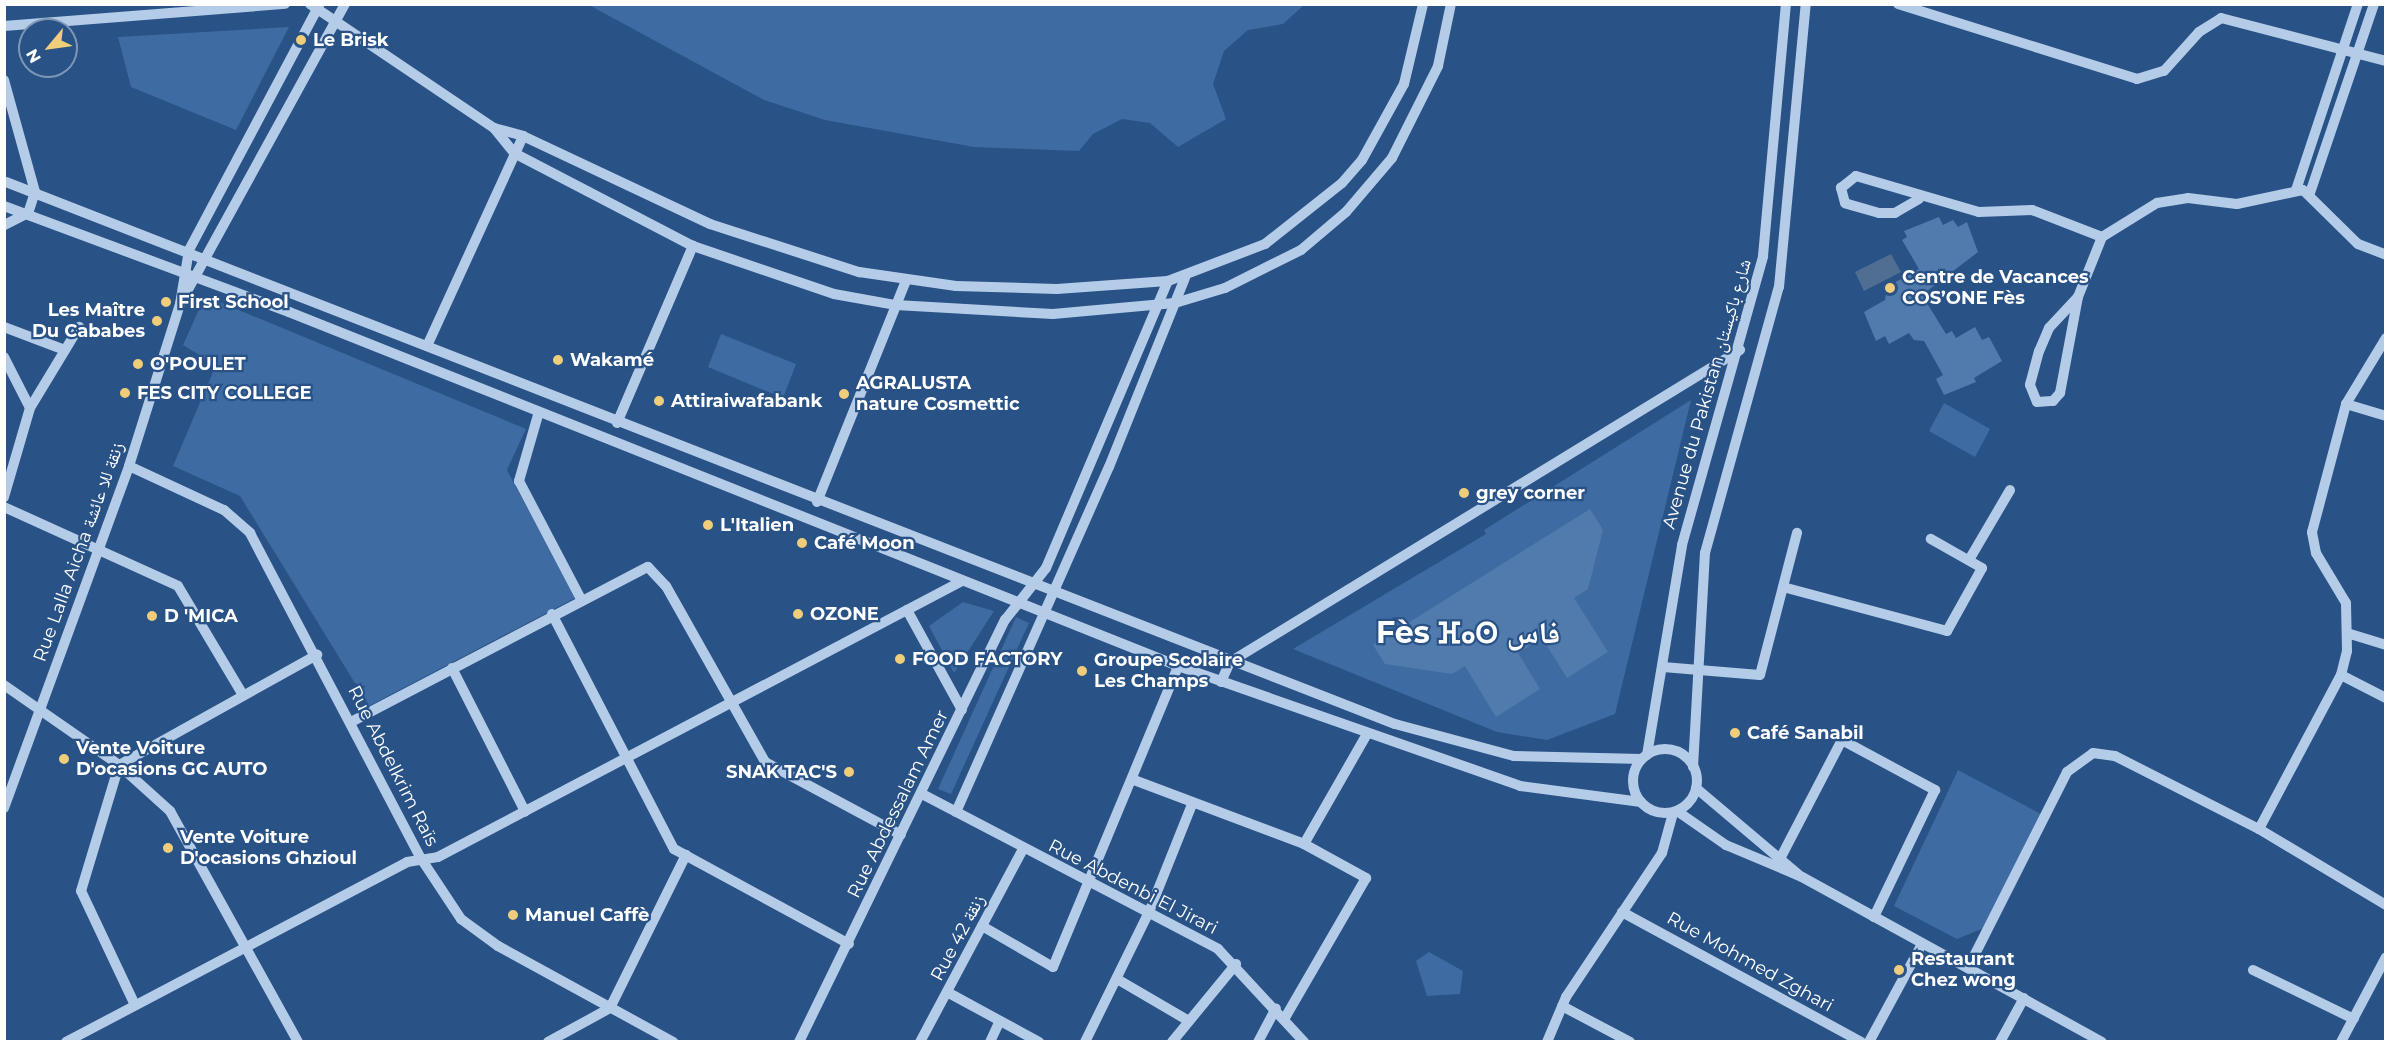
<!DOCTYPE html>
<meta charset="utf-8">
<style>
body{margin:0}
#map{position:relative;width:2390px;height:1046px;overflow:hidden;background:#295286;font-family:Montserrat,"Noto Naskh Arabic","Noto Sans Tifinagh",sans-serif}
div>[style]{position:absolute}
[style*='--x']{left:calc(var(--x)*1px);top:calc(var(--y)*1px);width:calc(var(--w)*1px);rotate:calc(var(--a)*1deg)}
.green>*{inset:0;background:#3e6ba2}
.water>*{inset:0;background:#506d92}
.building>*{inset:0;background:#527bad}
.minor>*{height:10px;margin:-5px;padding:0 5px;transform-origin:5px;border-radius:5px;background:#b4cce8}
.minor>.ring{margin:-5px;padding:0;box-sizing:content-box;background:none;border:10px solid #b4cce8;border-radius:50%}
.dots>*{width:16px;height:16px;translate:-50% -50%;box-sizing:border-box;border:3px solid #295286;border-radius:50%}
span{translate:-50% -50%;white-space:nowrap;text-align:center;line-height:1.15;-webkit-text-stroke:4.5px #295286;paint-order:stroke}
.poi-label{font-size:18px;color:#fff;font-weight:700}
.left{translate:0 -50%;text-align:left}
.right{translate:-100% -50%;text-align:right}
.street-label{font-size:18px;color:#fff}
.town-label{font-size:30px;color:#fff;font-weight:700}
.frame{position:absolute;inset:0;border:6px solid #fff;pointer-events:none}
.north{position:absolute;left:18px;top:18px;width:60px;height:60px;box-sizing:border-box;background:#295286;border:2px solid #7f97b6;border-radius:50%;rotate:241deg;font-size:16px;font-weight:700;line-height:24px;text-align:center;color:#fff}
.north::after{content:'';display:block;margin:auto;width:21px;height:27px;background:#efcd7b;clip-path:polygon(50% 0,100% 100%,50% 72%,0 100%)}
</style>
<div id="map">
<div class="green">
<i style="clip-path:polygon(589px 5px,1304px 5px,1283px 24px,1248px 30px,1224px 51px,1213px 84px,1226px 119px,1178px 147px,1150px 123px,1122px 119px,1093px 134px,1079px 151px,974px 147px,825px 120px,764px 100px)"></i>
<i style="clip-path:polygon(289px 27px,236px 130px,131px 87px,118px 37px)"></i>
<i style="clip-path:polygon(205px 296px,526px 429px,507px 470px,575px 598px,369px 706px,240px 496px,173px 466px,216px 365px,183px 345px)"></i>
<i style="clip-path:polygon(721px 334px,796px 364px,783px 398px,708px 367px)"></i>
<i style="clip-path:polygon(1691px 400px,1615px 714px,1547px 740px,1497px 732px,1293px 649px,1486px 534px,1484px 530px)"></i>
<i style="clip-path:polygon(1944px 403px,1990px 429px,1975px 457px,1929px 431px)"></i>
<i style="clip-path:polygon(963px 602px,994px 611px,954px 673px,929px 626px)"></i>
<i style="clip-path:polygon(1016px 617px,1029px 623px,951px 794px,938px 789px)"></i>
<i style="clip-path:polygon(1958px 770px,2041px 814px,1984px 928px,1957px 939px,1894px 906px)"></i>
<i style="clip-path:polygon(1429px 952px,1463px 971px,1460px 994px,1427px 996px,1416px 961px)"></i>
</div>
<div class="water">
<i style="clip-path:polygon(1891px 254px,1901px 272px,1864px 291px,1855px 272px)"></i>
</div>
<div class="building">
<i style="clip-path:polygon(1939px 217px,1943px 225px,1953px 220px,1958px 227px,1967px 222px,1978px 252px,1922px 295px,1946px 334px,1952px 331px,1956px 338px,1975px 327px,1982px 340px,1989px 337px,2002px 361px,1974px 378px,1976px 382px,1944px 395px,1936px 379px,1943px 375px,1924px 341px,1914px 340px,1909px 333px,1889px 344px,1885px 336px,1876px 341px,1864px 312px,1885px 300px,1887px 287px,1919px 269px,1902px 240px,1907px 237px,1904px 231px)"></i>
<i style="clip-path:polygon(1590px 509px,1603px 530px,1588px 589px,1574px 598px,1608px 652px,1567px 678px,1542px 638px,1518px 653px,1540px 689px,1496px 717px,1465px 666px,1452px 674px,1385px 664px,1373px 645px)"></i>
</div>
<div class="minor">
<i style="--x:310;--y:4;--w:222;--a:34"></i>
<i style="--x:494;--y:128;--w:32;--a:51"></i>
<i style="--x:514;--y:153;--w:202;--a:27.5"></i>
<i style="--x:693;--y:246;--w:149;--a:18.8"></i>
<i style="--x:834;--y:294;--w:63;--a:10.1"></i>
<i style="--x:896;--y:305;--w:157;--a:3.3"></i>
<i style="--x:1053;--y:314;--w:122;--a:-5.2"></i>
<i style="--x:1175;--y:303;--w:52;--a:-16.7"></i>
<i style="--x:1225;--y:288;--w:85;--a:-26.6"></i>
<i style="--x:1301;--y:250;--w:59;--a:-40.2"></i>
<i style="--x:1346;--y:212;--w:71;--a:-49.6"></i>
<i style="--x:1392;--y:158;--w:103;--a:-63.4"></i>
<i style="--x:1438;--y:66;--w:63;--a:-78.2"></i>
<i style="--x:1898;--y:4;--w:250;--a:17.4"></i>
<i style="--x:2137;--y:79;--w:28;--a:-17"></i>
<i style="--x:2164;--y:71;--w:52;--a:-48.1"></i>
<i style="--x:2199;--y:32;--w:26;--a:-32"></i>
<i style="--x:2221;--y:18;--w:171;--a:14.6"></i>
<i style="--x:4;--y:26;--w:282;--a:-4.5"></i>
<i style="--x:4;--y:80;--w:116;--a:74.5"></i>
<i style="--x:35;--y:192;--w:22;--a:108"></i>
<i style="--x:28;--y:213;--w:27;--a:153"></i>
<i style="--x:494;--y:128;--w:30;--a:15"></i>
<i style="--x:523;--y:136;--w:207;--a:25.2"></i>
<i style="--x:710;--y:224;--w:157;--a:17.9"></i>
<i style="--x:859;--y:272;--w:98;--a:8.2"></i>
<i style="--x:956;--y:286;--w:101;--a:1.7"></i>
<i style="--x:1057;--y:289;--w:111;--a:-4.1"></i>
<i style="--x:1168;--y:281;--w:104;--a:-20.9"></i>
<i style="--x:1265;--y:244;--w:98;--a:-38.4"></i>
<i style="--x:1342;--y:183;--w:30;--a:-49"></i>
<i style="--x:1362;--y:160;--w:87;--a:-61.1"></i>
<i style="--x:1404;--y:84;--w:82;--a:-76.6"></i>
<i style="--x:6;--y:182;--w:1491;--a:21.32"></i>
<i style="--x:1395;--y:724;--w:123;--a:15.1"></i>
<i style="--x:1514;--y:756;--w:128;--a:1.3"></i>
<i style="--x:2296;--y:190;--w:196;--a:-71.6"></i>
<i style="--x:2310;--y:193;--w:200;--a:-71.3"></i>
<i style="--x:1919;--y:199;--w:28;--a:150"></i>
<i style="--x:1895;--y:213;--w:16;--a:180"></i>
<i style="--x:1879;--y:213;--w:35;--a:-164"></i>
<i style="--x:1845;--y:203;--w:16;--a:-105"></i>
<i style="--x:1841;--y:188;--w:19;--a:-39"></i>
<i style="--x:1856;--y:176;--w:128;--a:16.3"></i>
<i style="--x:1979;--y:212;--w:53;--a:-2.2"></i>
<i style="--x:2032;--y:210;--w:75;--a:21.1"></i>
<i style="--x:4;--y:206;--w:304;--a:20.4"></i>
<i style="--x:289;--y:312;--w:957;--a:21.71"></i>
<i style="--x:1178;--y:666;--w:362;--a:19.3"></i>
<i style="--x:1520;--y:786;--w:122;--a:7.5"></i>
<i style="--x:2078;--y:297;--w:42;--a:133.1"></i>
<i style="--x:2049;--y:328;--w:25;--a:113"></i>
<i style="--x:2039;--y:351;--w:35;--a:105"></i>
<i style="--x:2030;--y:385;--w:18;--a:68"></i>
<i style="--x:2037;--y:402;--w:16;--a:-4"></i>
<i style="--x:2053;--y:401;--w:11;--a:-49"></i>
<i style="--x:2060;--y:393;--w:98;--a:-79.4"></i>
<i style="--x:2078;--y:297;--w:65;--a:-68.2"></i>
<i style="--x:2102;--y:237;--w:65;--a:-31.7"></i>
<i style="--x:2157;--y:203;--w:31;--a:-9"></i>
<i style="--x:2188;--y:198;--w:49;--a:7"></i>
<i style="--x:2237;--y:204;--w:67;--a:-12"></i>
<i style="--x:2303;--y:190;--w:77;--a:44.5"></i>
<i style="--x:2358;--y:244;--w:30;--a:21"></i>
<i style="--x:180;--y:304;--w:342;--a:-61.2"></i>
<i style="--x:4;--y:327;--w:65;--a:20.7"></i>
<i style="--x:427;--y:346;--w:231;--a:-65.4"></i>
<i style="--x:4;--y:357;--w:57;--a:63"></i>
<i style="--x:30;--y:408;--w:93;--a:106.3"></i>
<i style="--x:2346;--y:404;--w:42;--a:16.7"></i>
<i style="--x:30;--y:408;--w:95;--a:-58.8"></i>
<i style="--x:538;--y:415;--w:69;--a:106.1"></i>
<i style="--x:519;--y:481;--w:133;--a:62.3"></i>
<i style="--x:617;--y:423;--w:193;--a:-66.8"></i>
<i style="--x:129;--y:466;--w:105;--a:24.9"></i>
<i style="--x:224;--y:510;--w:35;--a:41"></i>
<i style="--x:250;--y:533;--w:369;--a:62.3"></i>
<i style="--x:422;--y:860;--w:71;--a:56.5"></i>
<i style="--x:461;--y:919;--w:46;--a:36.1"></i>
<i style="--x:498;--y:946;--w:200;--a:28.7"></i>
<i style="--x:817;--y:502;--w:238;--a:-68.1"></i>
<i style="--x:4;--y:507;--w:191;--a:24.4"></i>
<i style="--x:178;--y:586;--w:127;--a:59.2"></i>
<i style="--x:1969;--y:560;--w:81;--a:-59.6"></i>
<i style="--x:1783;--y:587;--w:170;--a:15"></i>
<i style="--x:1947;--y:631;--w:72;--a:-60.9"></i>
<i style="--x:1982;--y:568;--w:59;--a:-150.4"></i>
<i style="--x:907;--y:610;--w:114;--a:61.2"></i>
<i style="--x:552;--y:614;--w:265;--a:62.6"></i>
<i style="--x:674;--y:849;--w:199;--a:28.5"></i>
<i style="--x:2347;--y:633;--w:41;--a:17.1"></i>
<i style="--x:1663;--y:667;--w:97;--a:4.7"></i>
<i style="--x:1760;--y:675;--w:147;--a:-75.4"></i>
<i style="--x:452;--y:668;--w:161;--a:63"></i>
<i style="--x:2341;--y:675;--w:51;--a:27.1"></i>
<i style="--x:1221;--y:682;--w:22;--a:-66"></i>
<i style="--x:1230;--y:662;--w:598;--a:-31.46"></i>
<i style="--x:4;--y:685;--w:140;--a:34.8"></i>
<i style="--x:119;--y:765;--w:69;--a:42"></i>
<i style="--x:170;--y:811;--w:264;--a:61"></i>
<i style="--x:351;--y:722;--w:335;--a:-27.6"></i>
<i style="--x:648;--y:567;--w:26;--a:47"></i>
<i style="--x:666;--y:586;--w:202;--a:60.6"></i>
<i style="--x:765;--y:762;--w:154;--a:28.2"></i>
<i class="ring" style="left:1633px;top:749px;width:54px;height:54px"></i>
<i style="--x:1647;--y:755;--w:213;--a:-80.5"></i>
<i style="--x:1682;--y:545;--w:300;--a:-74.3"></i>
<i style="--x:1763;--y:256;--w:253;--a:-84.8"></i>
<i style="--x:1693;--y:767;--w:214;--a:-86.8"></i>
<i style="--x:1705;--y:553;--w:276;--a:-74.5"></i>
<i style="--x:1779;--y:287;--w:284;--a:-84.6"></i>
<i style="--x:1134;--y:780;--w:182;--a:20.6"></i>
<i style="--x:1304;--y:844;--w:71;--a:28.7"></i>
<i style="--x:1366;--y:878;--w:162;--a:120.1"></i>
<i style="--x:1696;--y:788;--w:135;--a:40.2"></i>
<i style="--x:922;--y:794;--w:334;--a:27.6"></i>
<i style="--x:1218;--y:949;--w:127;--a:47.2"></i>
<i style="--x:4;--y:808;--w:364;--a:-69.9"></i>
<i style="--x:129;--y:466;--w:170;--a:-72.5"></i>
<i style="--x:180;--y:304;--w:55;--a:-80.5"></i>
<i style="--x:189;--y:250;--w:277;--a:-62"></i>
<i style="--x:1677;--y:811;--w:60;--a:34.8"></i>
<i style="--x:1726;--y:845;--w:82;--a:22.8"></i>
<i style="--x:1802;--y:877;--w:342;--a:28.8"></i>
<i style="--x:956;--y:812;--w:377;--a:-66.1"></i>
<i style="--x:1109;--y:467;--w:204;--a:-68.1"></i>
<i style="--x:2259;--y:829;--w:174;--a:-62"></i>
<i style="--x:2341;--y:675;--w:25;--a:-76"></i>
<i style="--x:2347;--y:651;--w:48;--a:-91.2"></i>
<i style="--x:2346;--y:603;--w:58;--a:-121"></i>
<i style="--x:2316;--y:553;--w:21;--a:-101"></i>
<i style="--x:2312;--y:532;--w:132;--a:-75.1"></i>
<i style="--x:2346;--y:404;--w:77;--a:-58.8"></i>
<i style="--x:1304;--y:844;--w:127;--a:-60.2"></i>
<i style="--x:1781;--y:857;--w:132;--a:-62.5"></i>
<i style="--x:1842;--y:740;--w:106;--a:28.3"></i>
<i style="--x:1935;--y:790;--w:141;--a:115.7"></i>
<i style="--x:1622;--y:912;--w:272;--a:28.5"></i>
<i style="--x:982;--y:926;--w:82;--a:30"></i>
<i style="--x:1053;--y:967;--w:326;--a:-67.4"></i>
<i style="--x:1968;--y:968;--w:220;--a:-63.2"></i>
<i style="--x:2067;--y:772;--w:32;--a:-36"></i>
<i style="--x:2093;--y:753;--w:22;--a:8"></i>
<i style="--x:2115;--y:756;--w:161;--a:26.9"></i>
<i style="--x:2259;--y:829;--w:148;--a:30.9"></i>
<i style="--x:2253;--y:970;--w:112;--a:25.9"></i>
<i style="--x:1117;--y:979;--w:83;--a:30.3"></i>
<i style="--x:947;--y:992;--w:105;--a:28.5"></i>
<i style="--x:135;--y:1005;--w:126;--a:-115.3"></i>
<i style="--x:81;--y:891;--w:132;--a:-73.2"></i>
<i style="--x:119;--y:765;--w:227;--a:-29.1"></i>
<i style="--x:1562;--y:1006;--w:77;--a:27.9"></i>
<i style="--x:66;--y:1042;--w:386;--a:-27.8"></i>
<i style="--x:407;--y:862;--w:31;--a:-9"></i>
<i style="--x:438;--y:857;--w:592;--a:-27.78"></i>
<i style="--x:548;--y:1042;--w:71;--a:-28.7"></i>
<i style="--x:610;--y:1008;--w:171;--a:-63.6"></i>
<i style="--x:799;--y:1042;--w:470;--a:-64"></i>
<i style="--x:1005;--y:620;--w:66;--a:-51.7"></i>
<i style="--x:1046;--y:568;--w:312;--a:-67"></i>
<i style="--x:920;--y:1042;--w:219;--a:-61.9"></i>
<i style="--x:990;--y:1042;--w:23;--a:-65"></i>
<i style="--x:1085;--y:1042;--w:145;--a:-63.8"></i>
<i style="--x:1149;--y:912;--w:118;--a:-68.2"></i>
<i style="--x:1172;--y:1042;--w:101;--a:-50.6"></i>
<i style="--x:1258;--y:1042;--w:38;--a:-62"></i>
<i style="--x:1547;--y:1042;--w:49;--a:-67.1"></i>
<i style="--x:1566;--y:997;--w:173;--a:-56.3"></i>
<i style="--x:1662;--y:853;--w:41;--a:-74.6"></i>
<i style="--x:1869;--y:1042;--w:111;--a:-61.6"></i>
<i style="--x:2000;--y:1042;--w:50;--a:-61.4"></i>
<i style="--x:2341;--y:1042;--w:96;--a:-62.1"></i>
</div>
<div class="dots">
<i style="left:301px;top:40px;background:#efcd7b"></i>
<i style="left:1890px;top:288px;background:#efcd7b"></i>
<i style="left:166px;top:302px;background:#efcd7b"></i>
<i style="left:157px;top:321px;background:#efcd7b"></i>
<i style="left:558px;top:360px;background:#efcd7b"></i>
<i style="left:138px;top:364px;background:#efcd7b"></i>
<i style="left:125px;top:393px;background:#efcd7b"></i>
<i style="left:844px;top:394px;background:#efcd7b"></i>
<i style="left:659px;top:401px;background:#efcd7b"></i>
<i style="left:1464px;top:493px;background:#efcd7b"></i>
<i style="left:708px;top:525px;background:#efcd7b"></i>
<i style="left:802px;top:543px;background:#efcd7b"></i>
<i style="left:798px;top:614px;background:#efcd7b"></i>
<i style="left:152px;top:616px;background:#efcd7b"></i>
<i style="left:900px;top:659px;background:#efcd7b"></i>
<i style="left:1082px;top:671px;background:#efcd7b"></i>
<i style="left:1735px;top:733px;background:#efcd7b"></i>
<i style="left:64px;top:759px;background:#efcd7b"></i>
<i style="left:849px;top:772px;background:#efcd7b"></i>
<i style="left:168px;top:848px;background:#efcd7b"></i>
<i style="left:513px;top:915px;background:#efcd7b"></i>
<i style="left:1899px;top:970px;background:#efcd7b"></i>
</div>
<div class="poi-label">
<span class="left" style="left:313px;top:40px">Le Brisk</span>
<span class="left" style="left:1902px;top:288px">Centre de Vacances<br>COS’ONE Fès</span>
<span class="left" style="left:178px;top:302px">First School</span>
<span class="right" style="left:145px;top:321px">Les Maître<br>Du Cababes</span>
<span class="left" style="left:570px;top:360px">Wakamé</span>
<span class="left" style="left:150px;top:364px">O'POULET</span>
<span class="left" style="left:856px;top:394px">AGRALUSTA<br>nature Cosmettic</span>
<span class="left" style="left:137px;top:393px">FES CITY COLLEGE</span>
<span class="left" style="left:671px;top:401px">Attiraiwafabank</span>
<span class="left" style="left:1476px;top:493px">grey corner</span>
<span class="left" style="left:720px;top:525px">L'Italien</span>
<span class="left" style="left:814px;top:543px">Café Moon</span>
<span class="left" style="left:810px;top:614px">OZONE</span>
<span class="left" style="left:164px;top:616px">D 'MICA</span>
<span class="left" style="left:912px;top:659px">FOOD FACTORY</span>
<span class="left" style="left:1094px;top:671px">Groupe Scolaire<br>Les Champs</span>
<span class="left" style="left:1747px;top:733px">Café Sanabil</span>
<span class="left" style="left:76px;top:759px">Vente Voiture<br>D'ocasions GC AUTO</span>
<span class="right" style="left:837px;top:772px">SNAK TAC'S</span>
<span class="left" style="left:180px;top:848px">Vente Voiture<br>D'ocasions Ghzioul</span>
<span class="left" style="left:525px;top:915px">Manuel Caffè</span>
<span class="left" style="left:1911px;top:970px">Restaurant<br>Chez wong</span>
</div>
<div class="street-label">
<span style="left:1707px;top:394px;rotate:-74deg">Avenue du Pakistan شارع باكيستان</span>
<span style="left:79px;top:552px;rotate:-70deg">Rue Lalla Aicha زنقة للا عائشة</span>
<span style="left:393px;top:766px;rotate:63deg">Rue Abdelkrim Raïs</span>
<span style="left:898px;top:804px;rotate:-64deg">Rue Abdessalam Amer</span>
<span style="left:1133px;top:887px;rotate:27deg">Rue Abdenbi El Jirari</span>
<span style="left:958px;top:938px;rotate:-62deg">Rue 42 زنقة</span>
<span style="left:1750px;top:962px;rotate:29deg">Rue Mohmed Zghari</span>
</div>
<div class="town-label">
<span style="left:1468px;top:633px">Fès ⴼⴰⵙ فاس</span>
</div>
<div class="frame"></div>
<div class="north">N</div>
</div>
